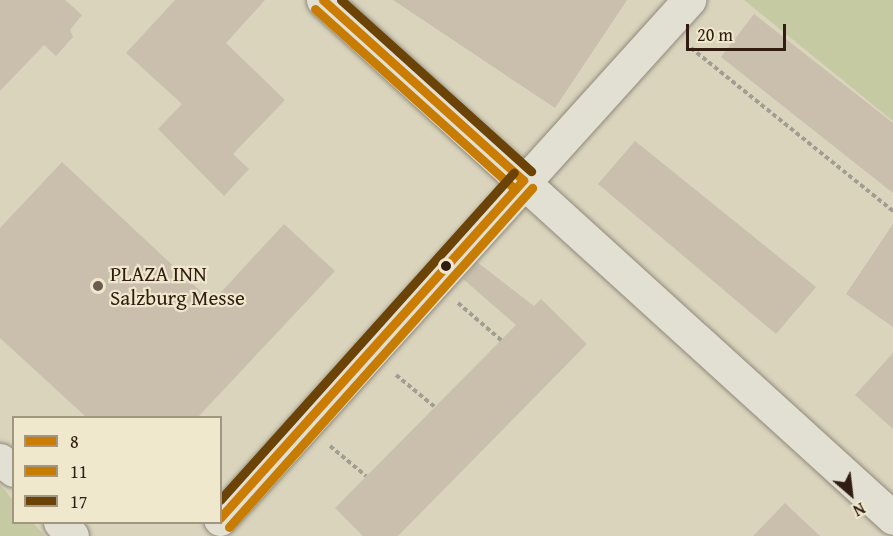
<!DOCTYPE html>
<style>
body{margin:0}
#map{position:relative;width:893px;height:536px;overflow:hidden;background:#dad4bd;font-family:"Gentium Book Plus",serif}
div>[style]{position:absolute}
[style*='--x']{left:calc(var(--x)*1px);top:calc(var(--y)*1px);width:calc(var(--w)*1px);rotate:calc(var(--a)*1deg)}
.green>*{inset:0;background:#c5caa3}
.building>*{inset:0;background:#cabead}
.path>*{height:4px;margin-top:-2px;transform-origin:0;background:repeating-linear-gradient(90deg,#a29d93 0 4.5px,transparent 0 7.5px)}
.roads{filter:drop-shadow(0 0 2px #8f897b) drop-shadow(0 0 2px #8f897b)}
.minor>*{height:33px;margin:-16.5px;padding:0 16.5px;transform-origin:16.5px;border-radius:16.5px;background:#e2dfd3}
.bus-1>*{height:9px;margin:-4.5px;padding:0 4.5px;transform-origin:4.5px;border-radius:4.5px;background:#cb7c03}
.bus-2>*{height:9px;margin:-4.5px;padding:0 4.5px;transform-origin:4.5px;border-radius:4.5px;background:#c77d03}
.bus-3>*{height:9px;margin:-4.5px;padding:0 4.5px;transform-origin:4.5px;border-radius:4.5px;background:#6b4307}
.dots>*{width:16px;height:16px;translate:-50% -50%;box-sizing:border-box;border:3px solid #efe8cc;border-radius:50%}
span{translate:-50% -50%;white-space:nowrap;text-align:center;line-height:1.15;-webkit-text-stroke:4.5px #efe8cc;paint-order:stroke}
.poi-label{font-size:21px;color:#311c11}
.left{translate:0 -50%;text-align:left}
.legend{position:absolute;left:12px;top:416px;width:210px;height:108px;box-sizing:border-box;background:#efe8cc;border:2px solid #a39681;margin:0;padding:8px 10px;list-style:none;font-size:18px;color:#311c11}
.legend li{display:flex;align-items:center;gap:12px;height:30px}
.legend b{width:30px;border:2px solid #a39681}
.north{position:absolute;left:821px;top:464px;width:60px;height:60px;-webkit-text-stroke:4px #efe8cc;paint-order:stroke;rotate:152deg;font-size:16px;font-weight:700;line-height:24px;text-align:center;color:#311c11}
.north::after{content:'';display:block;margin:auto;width:21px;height:27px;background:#311c11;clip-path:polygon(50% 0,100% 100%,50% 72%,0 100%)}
.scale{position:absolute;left:686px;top:24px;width:100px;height:27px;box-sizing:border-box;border:3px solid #311c11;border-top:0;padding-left:8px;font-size:18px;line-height:21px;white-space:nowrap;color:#311c11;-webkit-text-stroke:4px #efe8cc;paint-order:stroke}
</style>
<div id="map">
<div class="green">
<i style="clip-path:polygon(744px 0,893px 0,893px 121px)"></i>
<i style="clip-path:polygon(0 485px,13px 500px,14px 522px,33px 523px,45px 536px,0 536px)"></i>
</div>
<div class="building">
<i style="clip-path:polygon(0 0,65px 0,82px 15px,70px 30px,73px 37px,56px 56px,44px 45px,0 91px)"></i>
<i style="clip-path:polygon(175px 0,265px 0,226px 43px,285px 100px,233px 154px,249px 169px,224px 196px,158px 129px,182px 104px,126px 53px)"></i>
<i style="clip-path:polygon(393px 0,627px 0,555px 108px)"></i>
<i style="clip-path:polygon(754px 14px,893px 123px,893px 193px,721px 57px)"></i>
<i style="clip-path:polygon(635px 141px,816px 287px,776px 334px,598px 184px)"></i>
<i style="clip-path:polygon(62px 162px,212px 302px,284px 224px,335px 271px,198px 417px,86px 417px,0 338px,0 228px)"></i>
<i style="clip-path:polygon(893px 224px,893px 327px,846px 294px)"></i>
<i style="clip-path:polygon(477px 262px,534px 306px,541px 299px,587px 344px,398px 536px,363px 536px,335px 508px,516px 325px,463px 279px)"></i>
<i style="clip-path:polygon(893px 353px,893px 429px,855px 395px)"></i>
<i style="clip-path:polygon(785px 503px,820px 536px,753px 536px)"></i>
</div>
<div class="path">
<i style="--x:691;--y:48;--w:260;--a:38.9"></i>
<i style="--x:458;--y:303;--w:57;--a:40.7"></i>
<i style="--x:396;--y:375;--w:50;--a:39.4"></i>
<i style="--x:330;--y:446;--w:47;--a:39.8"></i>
</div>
<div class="roads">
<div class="minor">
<i style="--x:323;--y:0;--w:770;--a:42.26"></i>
<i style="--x:0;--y:460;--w:17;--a:36"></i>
<i style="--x:220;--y:519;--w:700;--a:-47.9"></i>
<i style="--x:60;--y:522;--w:18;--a:49"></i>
</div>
</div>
<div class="bus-1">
<i style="--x:323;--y:0;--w:269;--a:42"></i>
<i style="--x:220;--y:518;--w:454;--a:-48.1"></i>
</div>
<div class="bus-2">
<i style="--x:315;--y:9;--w:269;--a:42"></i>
<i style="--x:229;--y:527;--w:455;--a:-48.2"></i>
</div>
<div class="bus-3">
<i style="--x:341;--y:0;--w:256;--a:42"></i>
<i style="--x:220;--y:500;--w:440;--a:-48.1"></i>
</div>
<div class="dots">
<i style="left:446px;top:266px;background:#311c11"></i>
<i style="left:98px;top:286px;background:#6c5c4d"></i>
</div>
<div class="poi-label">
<span class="left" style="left:110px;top:286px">PLAZA INN<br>Salzburg Messe</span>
</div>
<ul class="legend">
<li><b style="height:8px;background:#cb7c03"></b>8</li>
<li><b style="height:8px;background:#c77d03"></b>11</li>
<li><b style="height:8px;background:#6b4307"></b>17</li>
</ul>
<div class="north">N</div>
<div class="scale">20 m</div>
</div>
